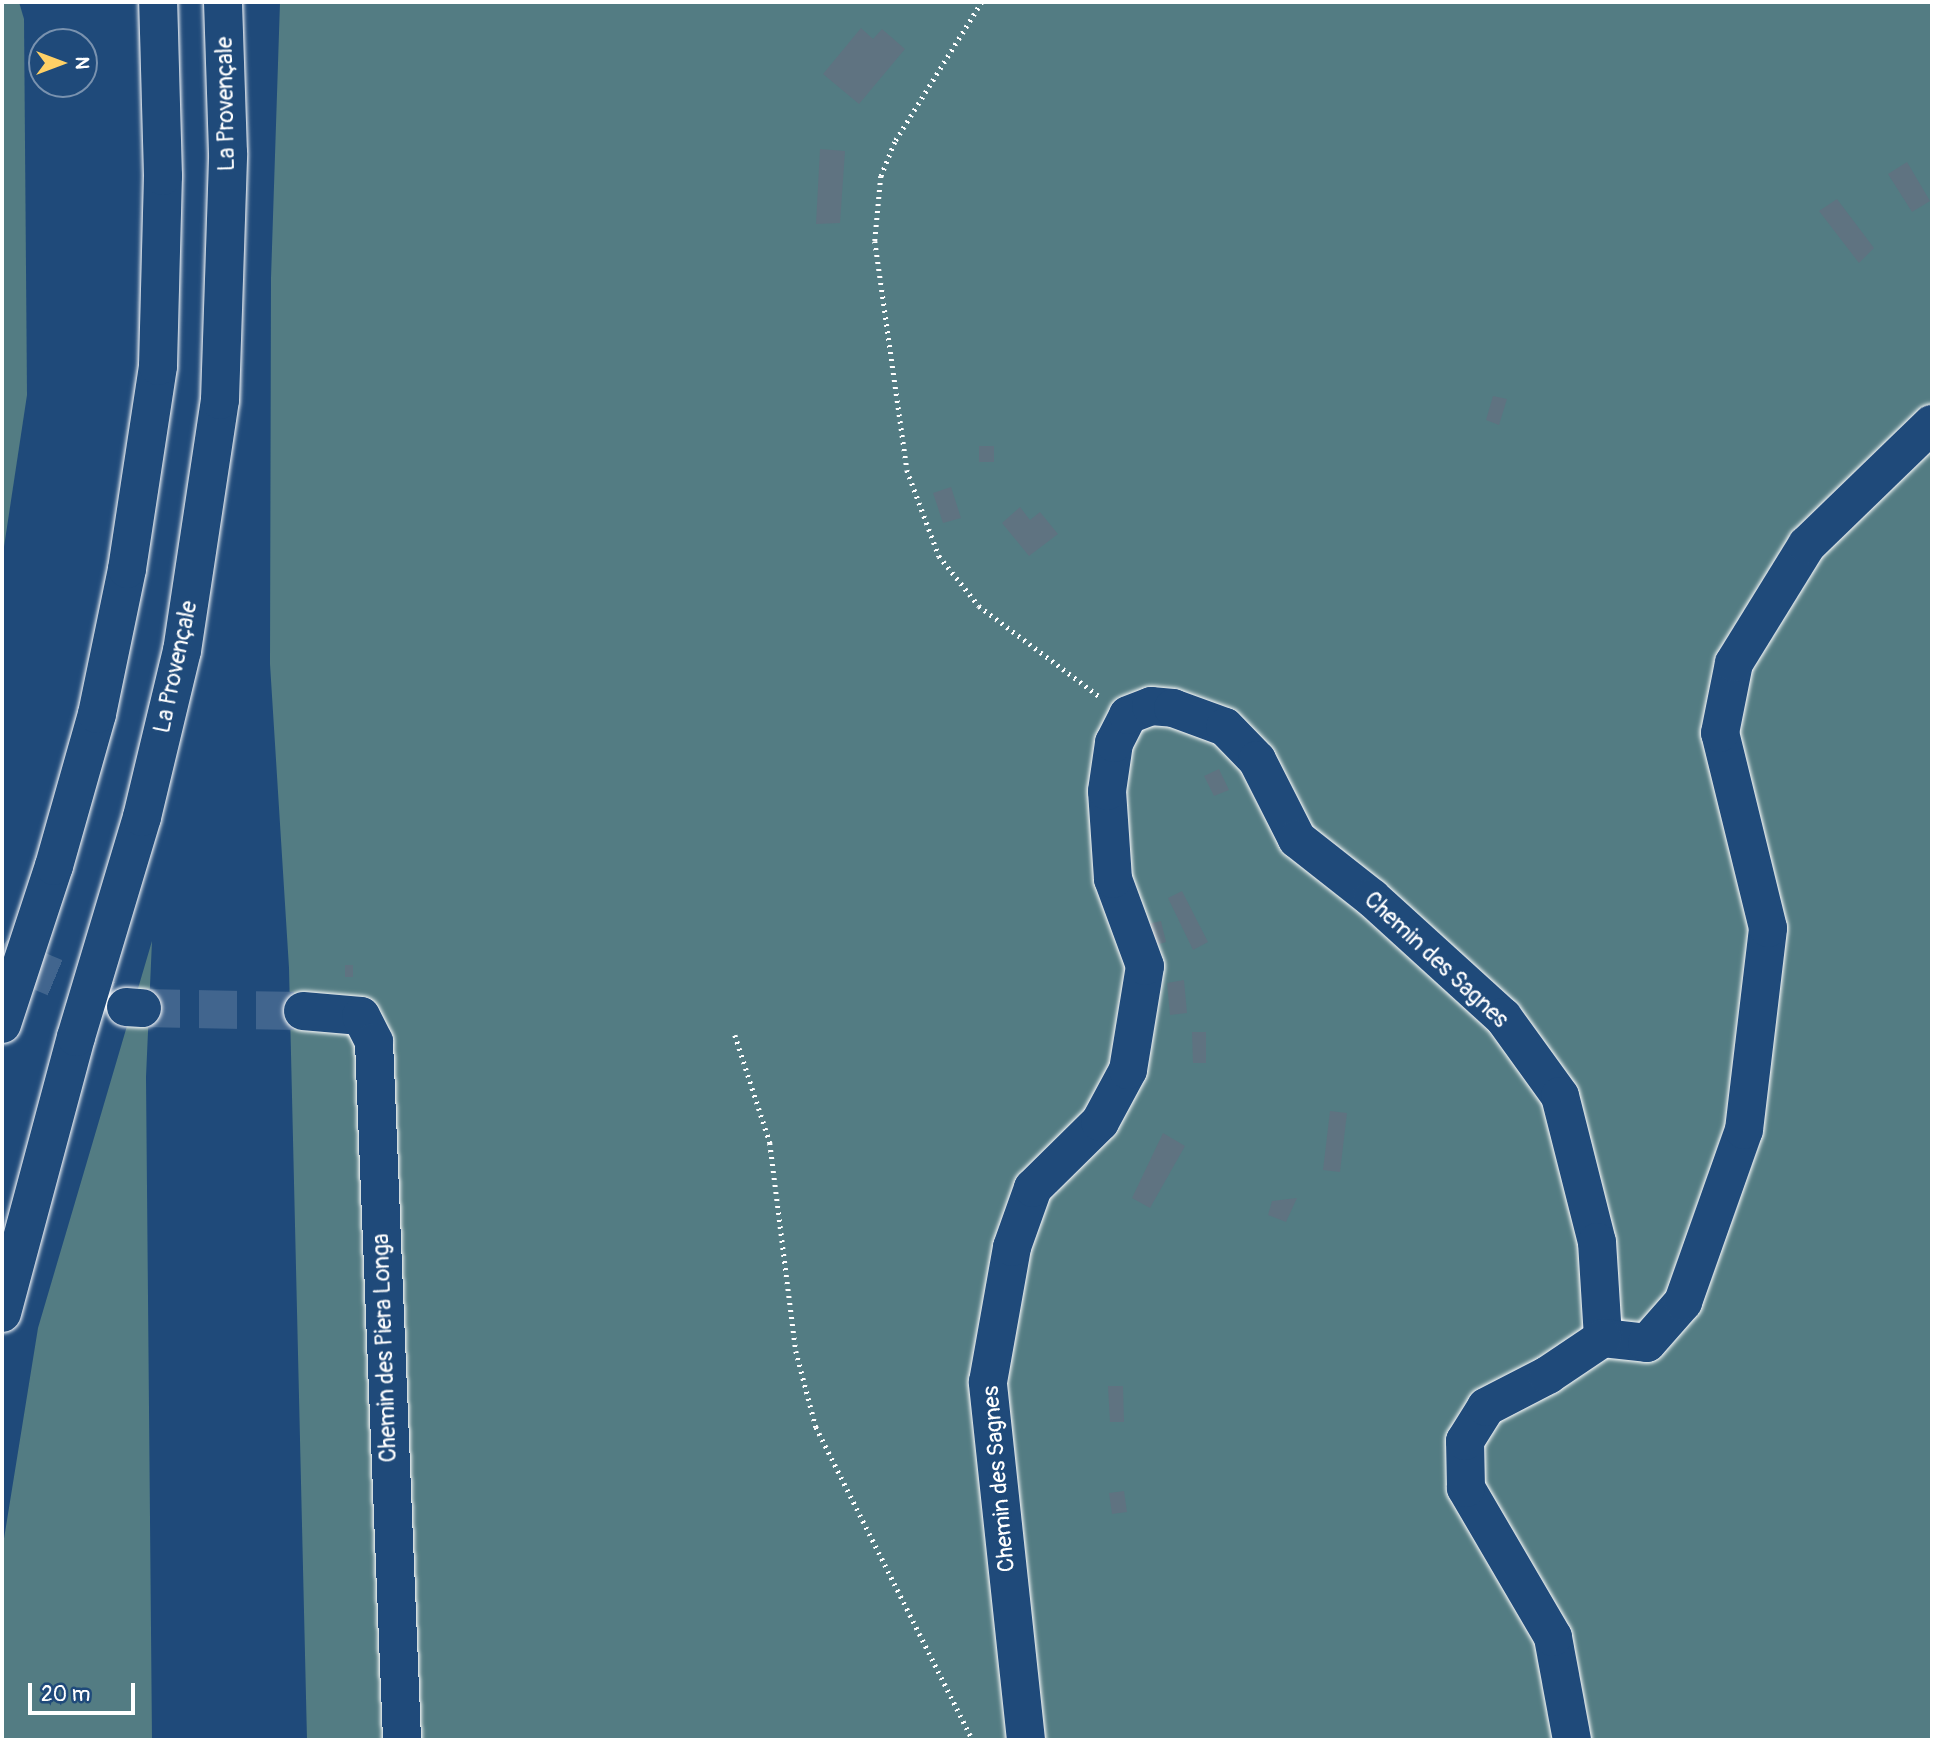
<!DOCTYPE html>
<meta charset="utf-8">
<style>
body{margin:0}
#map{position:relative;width:1934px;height:1742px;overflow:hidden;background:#1f4a7a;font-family:Pangolin,sans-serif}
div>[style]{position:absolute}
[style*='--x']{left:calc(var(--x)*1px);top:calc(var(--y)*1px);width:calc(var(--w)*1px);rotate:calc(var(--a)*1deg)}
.green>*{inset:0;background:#537c83}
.building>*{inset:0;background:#5f7381}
.minor-tunnel>*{height:38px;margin-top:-19px;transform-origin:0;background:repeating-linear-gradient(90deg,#41658e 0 38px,transparent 0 57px)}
.path>*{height:4.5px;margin-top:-2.25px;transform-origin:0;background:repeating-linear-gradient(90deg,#fff 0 2px,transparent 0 7px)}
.roads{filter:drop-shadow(0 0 2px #fff) drop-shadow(0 0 2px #fff)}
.minor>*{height:38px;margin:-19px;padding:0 19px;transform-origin:19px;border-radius:19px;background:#1f4a7a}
.highway>*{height:38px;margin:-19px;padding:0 19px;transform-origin:19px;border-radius:19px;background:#1f4a7a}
span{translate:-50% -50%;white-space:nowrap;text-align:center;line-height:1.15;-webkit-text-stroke:5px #1f4a7a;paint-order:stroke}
.street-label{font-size:23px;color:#fff}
.frame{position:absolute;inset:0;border:4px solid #fff;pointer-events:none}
.north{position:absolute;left:28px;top:28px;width:70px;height:70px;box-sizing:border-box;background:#1f4a7a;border:2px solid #7992af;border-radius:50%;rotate:90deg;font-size:19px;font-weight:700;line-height:28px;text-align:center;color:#fff}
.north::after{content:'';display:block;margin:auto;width:24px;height:32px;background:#ffd166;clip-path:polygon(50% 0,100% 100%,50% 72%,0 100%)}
.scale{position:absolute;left:28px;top:1683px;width:107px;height:32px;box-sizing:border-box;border:4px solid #fff;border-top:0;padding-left:9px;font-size:21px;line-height:24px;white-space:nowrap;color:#fff;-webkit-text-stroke:5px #1f4a7a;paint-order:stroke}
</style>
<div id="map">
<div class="green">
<i style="clip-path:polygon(2px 2px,19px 2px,24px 19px,27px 395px,2px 560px)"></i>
<i style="clip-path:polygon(280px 2px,1932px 2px,1932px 1740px,307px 1740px,289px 968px,270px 664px,271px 278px)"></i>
<i style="clip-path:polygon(152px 941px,146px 1077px,152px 1740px,2px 1740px,2px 1551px,38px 1328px)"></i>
</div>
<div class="building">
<i style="clip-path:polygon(861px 28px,873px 39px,882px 29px,905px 49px,859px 104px,823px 74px)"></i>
<i style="clip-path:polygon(820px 149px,845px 151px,840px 223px,816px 224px)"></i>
<i style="clip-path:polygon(1907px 162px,1930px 201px,1912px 212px,1888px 174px)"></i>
<i style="clip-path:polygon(1837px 199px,1874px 248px,1859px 263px,1819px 211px)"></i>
<i style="clip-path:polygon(1493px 396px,1507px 399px,1499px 425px,1486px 420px)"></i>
<i style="clip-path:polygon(979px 446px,994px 446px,994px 462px,979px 462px)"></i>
<i style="clip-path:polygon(951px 487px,961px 518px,943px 523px,933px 493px)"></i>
<i style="clip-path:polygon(1020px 507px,1030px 520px,1040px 512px,1058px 534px,1029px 556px,1002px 523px)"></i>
<i style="clip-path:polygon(1219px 769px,1229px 790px,1214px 796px,1204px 776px)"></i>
<i style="clip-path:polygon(1182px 891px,1208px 942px,1193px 950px,1168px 898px)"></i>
<i style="clip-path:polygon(1161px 921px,1166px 942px,1149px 947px,1142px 925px)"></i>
<i style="clip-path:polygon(345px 965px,353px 965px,353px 977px,345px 977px)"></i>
<i style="clip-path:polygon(1184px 980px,1187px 1013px,1170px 1015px,1167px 983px)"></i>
<i style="clip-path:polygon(1192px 1032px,1206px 1032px,1206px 1063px,1193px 1063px)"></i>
<i style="clip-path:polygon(1330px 1111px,1347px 1113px,1340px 1172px,1323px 1170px)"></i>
<i style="clip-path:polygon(1163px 1133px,1185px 1146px,1150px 1208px,1132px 1198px)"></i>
<i style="clip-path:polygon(1297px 1198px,1286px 1222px,1268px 1215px,1272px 1201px)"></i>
<i style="clip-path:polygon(1108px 1386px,1123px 1386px,1124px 1422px,1110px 1422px)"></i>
<i style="clip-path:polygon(1124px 1491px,1127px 1512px,1112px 1514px,1109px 1493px)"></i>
</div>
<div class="minor-tunnel">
<i style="--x:2;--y:946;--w:25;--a:43"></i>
<i style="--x:20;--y:963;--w:108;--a:22.8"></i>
<i style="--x:142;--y:1008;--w:161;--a:1.1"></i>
</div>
<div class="path">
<i style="--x:982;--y:2;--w:165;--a:121.9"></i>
<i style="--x:895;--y:142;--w:37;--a:112"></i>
<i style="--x:881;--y:176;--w:65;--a:95.3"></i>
<i style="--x:875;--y:241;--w:231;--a:82"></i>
<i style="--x:907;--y:470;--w:92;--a:69.6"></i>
<i style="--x:939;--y:556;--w:64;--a:51.3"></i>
<i style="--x:979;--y:606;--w:150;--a:36.9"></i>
<i style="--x:735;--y:1035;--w:114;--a:72"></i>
<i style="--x:770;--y:1143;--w:210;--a:82.9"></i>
<i style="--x:796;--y:1351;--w:79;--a:75.3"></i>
<i style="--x:816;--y:1427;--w:350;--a:63.4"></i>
</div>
<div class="roads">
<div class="minor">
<i style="--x:126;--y:1007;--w:16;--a:4"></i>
<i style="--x:303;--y:1011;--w:58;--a:4.9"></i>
<i style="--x:361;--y:1016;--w:29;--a:63"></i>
<i style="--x:374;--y:1042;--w:699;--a:87.7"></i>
<i style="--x:1026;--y:1740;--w:360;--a:-96.1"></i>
<i style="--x:988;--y:1382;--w:137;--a:-79.9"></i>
<i style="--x:1012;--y:1247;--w:63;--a:-70.4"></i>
<i style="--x:1033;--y:1188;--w:94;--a:-44.6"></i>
<i style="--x:1100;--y:1122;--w:59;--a:-61.7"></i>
<i style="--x:1128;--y:1070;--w:105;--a:-80.7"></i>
<i style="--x:1145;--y:966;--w:93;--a:-110.2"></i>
<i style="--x:1113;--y:879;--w:88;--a:-93.9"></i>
<i style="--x:1107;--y:791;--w:49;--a:-81.7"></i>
<i style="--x:1114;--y:743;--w:31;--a:-63"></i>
<i style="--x:1128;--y:715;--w:25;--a:-21"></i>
<i style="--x:1151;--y:706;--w:22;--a:5"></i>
<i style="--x:1173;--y:708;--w:55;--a:20.1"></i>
<i style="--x:1225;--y:727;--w:46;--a:45.9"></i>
<i style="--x:1257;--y:760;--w:89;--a:63.1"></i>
<i style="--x:1297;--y:839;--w:95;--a:38.2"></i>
<i style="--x:1372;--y:898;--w:177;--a:42.3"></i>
<i style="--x:1503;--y:1017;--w:97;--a:54.2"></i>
<i style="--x:1560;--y:1096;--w:151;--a:75.8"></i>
<i style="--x:1597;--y:1242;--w:96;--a:86.4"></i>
<i style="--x:1603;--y:1338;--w:44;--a:6.5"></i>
<i style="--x:1647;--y:1343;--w:55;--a:-48.7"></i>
<i style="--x:1683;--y:1302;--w:182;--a:-70.5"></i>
<i style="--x:1744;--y:1130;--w:203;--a:-83.2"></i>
<i style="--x:1768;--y:928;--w:201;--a:-103.8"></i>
<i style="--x:1720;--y:733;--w:71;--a:-78.7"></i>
<i style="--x:1734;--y:663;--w:139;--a:-58.3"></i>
<i style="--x:1807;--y:545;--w:174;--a:-44.1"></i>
<i style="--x:1572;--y:1740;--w:105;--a:-100.5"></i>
<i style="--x:1553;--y:1637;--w:173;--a:-120.3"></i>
<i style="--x:1466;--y:1488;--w:47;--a:-91.2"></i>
<i style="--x:1465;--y:1441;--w:40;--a:-58"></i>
<i style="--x:1486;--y:1407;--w:70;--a:-27.3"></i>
<i style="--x:1548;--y:1375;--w:66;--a:-33.9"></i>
</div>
<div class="highway">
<i style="--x:2;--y:1024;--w:166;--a:-71.8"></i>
<i style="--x:54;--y:866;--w:158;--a:-74.2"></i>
<i style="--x:97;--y:714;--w:148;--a:-78.3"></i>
<i style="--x:127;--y:569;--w:205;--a:-81.3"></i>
<i style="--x:158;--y:366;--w:190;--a:-88.5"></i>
<i style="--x:163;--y:176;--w:174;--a:-91.6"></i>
<i style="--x:2;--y:1313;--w:286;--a:-75"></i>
<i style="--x:76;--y:1037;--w:230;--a:-73.3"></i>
<i style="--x:142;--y:817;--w:171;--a:-76.5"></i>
<i style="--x:182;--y:651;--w:254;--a:-81.4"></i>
<i style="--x:220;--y:400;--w:247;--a:-88.1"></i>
<i style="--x:228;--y:153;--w:151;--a:-91.9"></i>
</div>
</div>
<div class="street-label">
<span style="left:226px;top:104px;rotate:-91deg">La Provençale</span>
<span style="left:176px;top:667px;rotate:-78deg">La Provençale</span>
<span style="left:1436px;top:960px;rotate:43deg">Chemin des Sagnes</span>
<span style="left:385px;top:1348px;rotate:-92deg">Chemin des Piera Longa</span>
<span style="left:999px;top:1479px;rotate:-95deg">Chemin des Sagnes</span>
</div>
<div class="frame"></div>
<div class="north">N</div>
<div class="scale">20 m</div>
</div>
